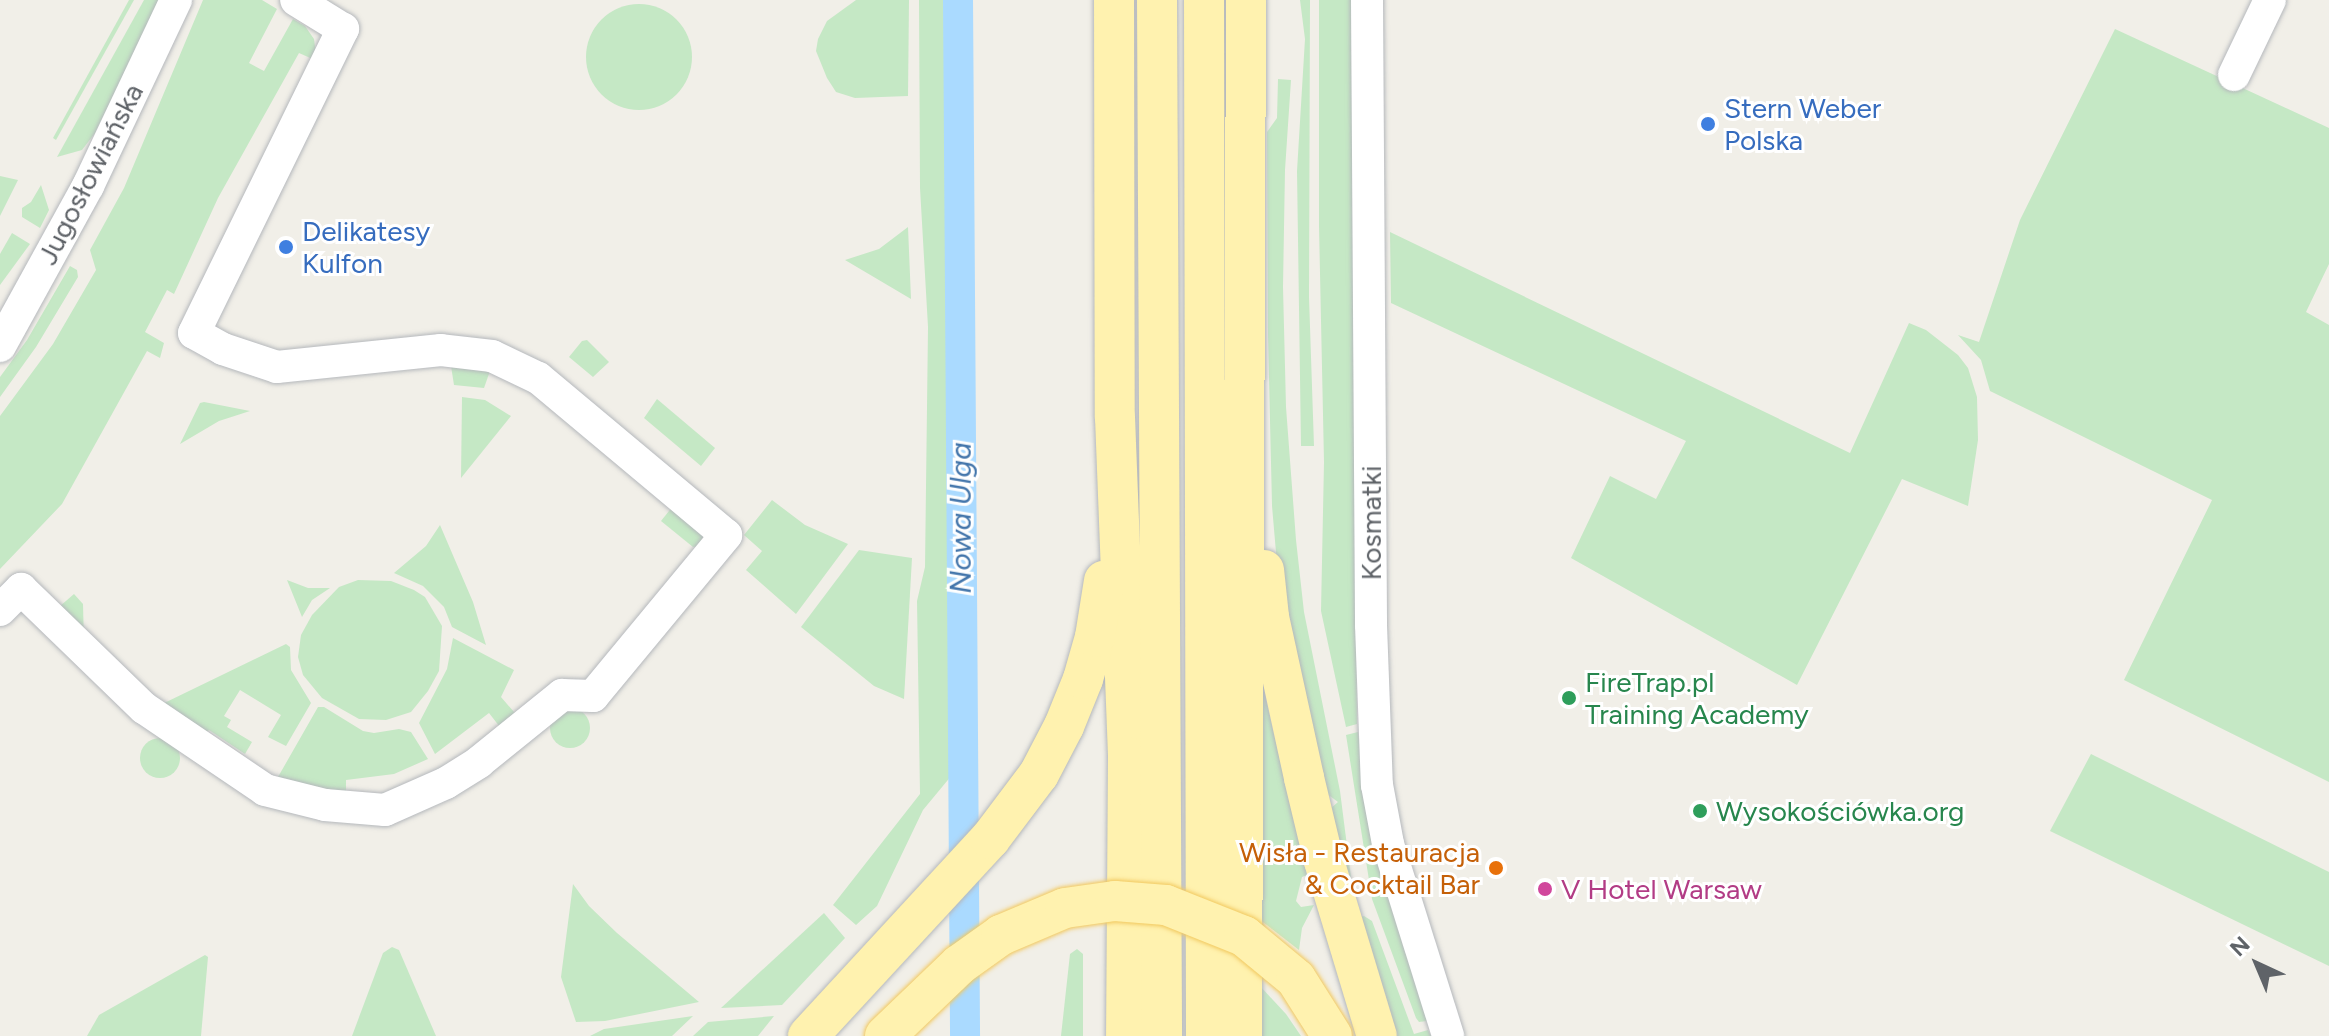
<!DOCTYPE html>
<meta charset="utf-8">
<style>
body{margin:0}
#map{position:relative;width:2329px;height:1036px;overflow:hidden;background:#f1efe8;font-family:Figtree,sans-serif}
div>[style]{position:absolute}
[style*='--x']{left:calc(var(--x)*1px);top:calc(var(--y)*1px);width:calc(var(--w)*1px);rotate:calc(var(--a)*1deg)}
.green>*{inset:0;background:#c5e8c5}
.round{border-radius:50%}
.canal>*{height:30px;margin:-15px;padding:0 15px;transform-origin:15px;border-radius:15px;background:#aadaff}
.roads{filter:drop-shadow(0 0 2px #b5b8bc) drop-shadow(0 0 2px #b5b8bc)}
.minor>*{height:32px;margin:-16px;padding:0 16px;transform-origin:16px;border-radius:16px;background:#fff}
.major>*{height:40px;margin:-20px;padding:0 20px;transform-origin:20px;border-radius:20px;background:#fff2af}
.bridges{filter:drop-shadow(0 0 2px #f2c960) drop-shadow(0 0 2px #f2c960)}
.major-bridge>*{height:40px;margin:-20px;padding:0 20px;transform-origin:20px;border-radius:20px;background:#fff2af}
.dots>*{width:22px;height:22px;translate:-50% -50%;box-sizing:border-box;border:4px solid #fff;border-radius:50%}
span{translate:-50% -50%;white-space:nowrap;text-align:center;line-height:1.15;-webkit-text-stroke:6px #fff;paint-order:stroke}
.shop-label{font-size:28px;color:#366cbe}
.left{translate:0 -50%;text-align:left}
.street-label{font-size:28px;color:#5f6368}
.leisure-label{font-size:28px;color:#27864d}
.food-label{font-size:28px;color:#c56008}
.right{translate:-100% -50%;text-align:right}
.hotel-label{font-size:28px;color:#b23c85}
.water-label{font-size:30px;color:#4174aa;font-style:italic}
.north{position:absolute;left:2217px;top:924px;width:80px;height:80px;-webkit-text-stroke:6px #fff;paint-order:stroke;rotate:316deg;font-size:22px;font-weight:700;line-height:32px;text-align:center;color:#5f6368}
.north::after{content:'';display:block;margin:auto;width:28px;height:36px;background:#5f6368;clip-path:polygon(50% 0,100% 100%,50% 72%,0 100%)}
</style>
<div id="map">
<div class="green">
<i style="clip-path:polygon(129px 0,134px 0,56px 140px,53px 138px)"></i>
<i style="clip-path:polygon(144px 0,160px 0,95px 133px,82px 150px,57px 157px)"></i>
<i style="clip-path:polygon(203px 0,262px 0,277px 9px,249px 63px,264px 71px,293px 19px,305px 26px,314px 39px,317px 61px,299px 53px,218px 198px,174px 294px,167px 290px,155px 313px,145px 332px,164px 343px,160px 358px,147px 351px,62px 504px,0 569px,0 416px,53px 344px,96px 270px,90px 250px,124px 188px)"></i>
<i style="clip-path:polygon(856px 0,909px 0,908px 96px,855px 98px,836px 92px,827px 78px,816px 51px,818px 39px,827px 21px)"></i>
<i style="clip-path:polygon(919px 0,950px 0,952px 775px,923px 810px,877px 906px,856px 925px,833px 905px,920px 794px,917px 601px,925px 567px,928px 327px,920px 188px)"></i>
<i style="clip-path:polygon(1300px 0,1310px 0,1309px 297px,1314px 446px,1301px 446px,1297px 171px,1305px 39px)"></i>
<i style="clip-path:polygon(1319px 0,1351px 0,1357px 724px,1346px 727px,1321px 611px,1324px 462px,1319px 226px)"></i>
<i class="round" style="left:586px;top:4px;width:106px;height:106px"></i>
<i style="clip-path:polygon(2115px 29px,2329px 128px,2329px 264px,2306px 312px,2329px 325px,2329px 782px,2124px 680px,2212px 500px,1990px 391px,1981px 360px,1958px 335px,1979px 342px,2020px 220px)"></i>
<i style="clip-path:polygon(1278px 79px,1291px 80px,1285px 170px,1283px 287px,1286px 407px,1296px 540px,1304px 612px,1340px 791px,1353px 893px,1323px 815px,1338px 802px,1323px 791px,1282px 622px,1272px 506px,1268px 334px,1267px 132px,1277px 118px)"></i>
<i style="clip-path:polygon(0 176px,18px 180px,0 216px)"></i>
<i style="clip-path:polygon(41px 185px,49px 210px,40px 228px,22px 217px,22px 208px,31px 202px)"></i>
<i style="clip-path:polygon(908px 227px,911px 299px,845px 260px,879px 249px)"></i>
<i style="clip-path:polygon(1390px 232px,1850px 453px,1909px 323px,1926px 330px,1958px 355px,1968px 368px,1977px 397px,1978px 440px,1968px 506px,1902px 479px,1797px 685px,1571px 558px,1610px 476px,1656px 499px,1686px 441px,1391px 303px)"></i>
<i style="clip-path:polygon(12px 233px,30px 244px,0 285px,0 254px)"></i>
<i style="clip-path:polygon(70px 266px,77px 270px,78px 277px,36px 347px,0 397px,0 377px,27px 340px)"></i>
<i style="clip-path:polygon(587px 340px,609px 362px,593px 377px,569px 357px,582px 341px)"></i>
<i style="clip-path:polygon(451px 366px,490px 371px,484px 388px,454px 385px)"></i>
<i style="clip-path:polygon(462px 397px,485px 400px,511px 416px,461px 478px)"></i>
<i style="clip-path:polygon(657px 399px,715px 448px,701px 466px,644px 418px)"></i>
<i style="clip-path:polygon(204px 402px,250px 411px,219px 421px,180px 444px,200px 403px)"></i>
<i style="clip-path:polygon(772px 500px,805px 525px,848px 544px,796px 614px,746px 570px,762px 551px,744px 535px)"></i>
<i style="clip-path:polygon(673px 506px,706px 533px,700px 546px,693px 547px,661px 521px)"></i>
<i style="clip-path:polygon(440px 525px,473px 602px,486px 645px,452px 627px,444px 607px,423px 586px,394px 573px,426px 546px)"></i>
<i style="clip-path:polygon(859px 550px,912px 558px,904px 699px,874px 686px,801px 627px)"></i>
<i style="clip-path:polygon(287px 580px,308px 588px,330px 588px,312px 600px,302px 617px)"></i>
<i style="clip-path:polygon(358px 580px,391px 581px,414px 590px,425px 597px,442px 626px,439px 671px,428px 691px,411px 712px,386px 720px,359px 719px,322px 698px,303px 675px,298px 657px,301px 635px,312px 615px,339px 587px)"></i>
<i style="clip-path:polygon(74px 594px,83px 604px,84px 644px,52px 613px)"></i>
<i style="clip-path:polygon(453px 638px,514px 670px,501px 697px,520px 719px,503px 731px,489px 713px,435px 754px,419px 723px,447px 669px)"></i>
<i style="clip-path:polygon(286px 644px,290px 647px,291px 670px,311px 703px,286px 746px,268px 737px,281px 715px,240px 690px,224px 716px,231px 720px,227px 727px,252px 742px,245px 754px,209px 730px,200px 737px,156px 707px)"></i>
<i style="clip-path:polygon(1261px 679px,1307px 875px,1302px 877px,1296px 901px,1301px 907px,1314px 905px,1302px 928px,1299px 950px,1259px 919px)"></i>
<i style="clip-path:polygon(318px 707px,324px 707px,363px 731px,374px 733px,399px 729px,411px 732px,428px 759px,394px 774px,346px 780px,346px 793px,274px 784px)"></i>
<i class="round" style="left:550px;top:708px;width:40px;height:40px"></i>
<i style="clip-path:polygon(1358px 732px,1369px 823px,1427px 1021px,1419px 1022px,1416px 1018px,1372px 899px,1346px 735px)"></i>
<i class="round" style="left:140px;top:738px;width:40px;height:40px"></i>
<i style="clip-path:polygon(2091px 754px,2329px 872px,2329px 966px,2050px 831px)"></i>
<i style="clip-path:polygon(573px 884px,589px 906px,617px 933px,699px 1002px,605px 1021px,576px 1022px,561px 977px)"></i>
<i style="clip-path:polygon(824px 913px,845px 938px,782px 1005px,721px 1008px)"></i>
<i style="clip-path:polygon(1364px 916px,1372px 921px,1414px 1034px,1428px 1030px,1431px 1036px,1397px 1036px,1357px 918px)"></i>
<i style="clip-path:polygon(392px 947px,399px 950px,436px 1036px,352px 1036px,383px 953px)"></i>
<i style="clip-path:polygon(1077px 949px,1083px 954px,1083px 1036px,1061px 1036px,1070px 954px)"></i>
<i style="clip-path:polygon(205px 955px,208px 957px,201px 1036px,87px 1036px,99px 1015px)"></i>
<i style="clip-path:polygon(1260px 986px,1286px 1014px,1301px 1036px,1261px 1036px)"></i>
<i style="clip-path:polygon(693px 1016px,672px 1036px,590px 1036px,604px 1029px)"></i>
<i style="clip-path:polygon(774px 1016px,758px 1036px,693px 1036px,708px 1022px)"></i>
</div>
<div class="canal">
<i style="--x:958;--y:0;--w:1036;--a:89.61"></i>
</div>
<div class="roads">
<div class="minor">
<i style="--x:1367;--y:0;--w:625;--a:89.63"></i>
<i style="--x:1371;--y:625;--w:160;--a:87.9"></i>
<i style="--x:1377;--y:785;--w:60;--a:79.4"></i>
<i style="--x:1388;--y:844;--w:201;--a:72.6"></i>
<i style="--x:2234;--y:75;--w:83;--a:-64.4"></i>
<i style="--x:0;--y:346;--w:183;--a:-61.2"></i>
<i style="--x:88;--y:186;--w:206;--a:-64.7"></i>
<i style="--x:0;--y:610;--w:30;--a:-45"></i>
<i style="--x:21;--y:589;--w:171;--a:44.1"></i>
<i style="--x:144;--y:708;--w:146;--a:34.1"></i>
<i style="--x:265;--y:790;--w:62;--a:14"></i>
<i style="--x:325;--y:805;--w:60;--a:4.8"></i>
<i style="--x:385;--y:810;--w:67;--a:-23.9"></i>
<i style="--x:446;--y:783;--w:39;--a:-32"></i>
<i style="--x:479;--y:762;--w:107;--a:-38.9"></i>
<i style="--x:562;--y:695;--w:31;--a:2"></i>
<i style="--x:593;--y:696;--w:209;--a:-50.4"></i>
<i style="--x:726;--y:535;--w:245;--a:-140.1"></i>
<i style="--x:538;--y:378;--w:51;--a:-154.4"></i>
<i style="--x:492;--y:356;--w:51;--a:-173.3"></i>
<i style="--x:441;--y:350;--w:165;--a:174.1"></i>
<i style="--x:277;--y:367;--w:57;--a:-161.6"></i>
<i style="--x:223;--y:349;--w:33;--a:-151"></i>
<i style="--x:194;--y:333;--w:339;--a:-63.9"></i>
<i style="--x:343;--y:29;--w:55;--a:-148.3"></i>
</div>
<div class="major">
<i style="--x:1114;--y:0;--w:417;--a:89.9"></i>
<i style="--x:1115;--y:417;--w:340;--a:87.8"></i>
<i style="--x:1128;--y:757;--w:279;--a:90.4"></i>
<i style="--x:1157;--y:0;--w:1036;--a:89.72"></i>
<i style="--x:1204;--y:0;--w:1036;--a:89.89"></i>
<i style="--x:1264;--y:570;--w:47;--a:83.9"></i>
<i style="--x:1269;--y:617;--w:165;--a:77.7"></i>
<i style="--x:1304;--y:778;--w:85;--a:76.5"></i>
<i style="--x:1324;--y:861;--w:183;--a:73.2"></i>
<i style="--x:808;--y:1036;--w:268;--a:-47.3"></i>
<i style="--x:990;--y:839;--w:81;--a:-53"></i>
<i style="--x:1039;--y:774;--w:54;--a:-62.5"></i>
<i style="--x:1064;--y:726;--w:51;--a:-68"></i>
<i style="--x:1083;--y:679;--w:44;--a:-74.1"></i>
<i style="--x:1095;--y:637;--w:57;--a:-80.9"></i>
<i style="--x:1242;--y:1036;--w:1036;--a:-89.78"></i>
</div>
</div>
<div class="bridges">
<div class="major-bridge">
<i style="--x:885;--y:1036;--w:103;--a:-43.8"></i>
<i style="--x:959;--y:965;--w:52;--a:-35.5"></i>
<i style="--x:1001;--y:935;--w:69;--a:-22.9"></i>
<i style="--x:1065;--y:908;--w:50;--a:-8"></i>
<i style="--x:1115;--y:901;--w:51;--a:4.5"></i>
<i style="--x:1166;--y:905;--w:84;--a:21.7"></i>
<i style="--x:1244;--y:936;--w:67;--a:39.6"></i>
<i style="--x:1296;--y:979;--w:67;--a:57.7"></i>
</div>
</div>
<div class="dots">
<i style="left:1708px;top:124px;background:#3f7fe0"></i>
<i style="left:286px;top:247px;background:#3f7fe0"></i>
<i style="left:1569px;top:698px;background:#2e9e5b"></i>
<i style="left:1700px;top:811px;background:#2e9e5b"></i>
<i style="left:1496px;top:868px;background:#e8710a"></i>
<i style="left:1545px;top:889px;background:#d1479c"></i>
</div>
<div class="shop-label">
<span class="left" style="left:1724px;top:124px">Stern Weber<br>Polska</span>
<span class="left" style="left:302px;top:247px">Delikatesy<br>Kulfon</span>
</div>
<div class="street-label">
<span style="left:90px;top:174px;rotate:-63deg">Jugosłowiańska</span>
<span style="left:1371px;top:523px;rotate:-90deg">Kosmatki</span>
</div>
<div class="leisure-label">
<span class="left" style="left:1585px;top:698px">FireTrap.pl<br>Training Academy</span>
<span class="left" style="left:1716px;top:811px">Wysokościówka.org</span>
</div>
<div class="food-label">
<span class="right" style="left:1480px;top:868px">Wisła - Restauracja<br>&amp; Cocktail Bar</span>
</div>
<div class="hotel-label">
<span class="left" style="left:1561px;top:889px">V Hotel Warsaw</span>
</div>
<div class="water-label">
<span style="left:961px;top:518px;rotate:-90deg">Nowa Ulga</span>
</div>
<div class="north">N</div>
</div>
